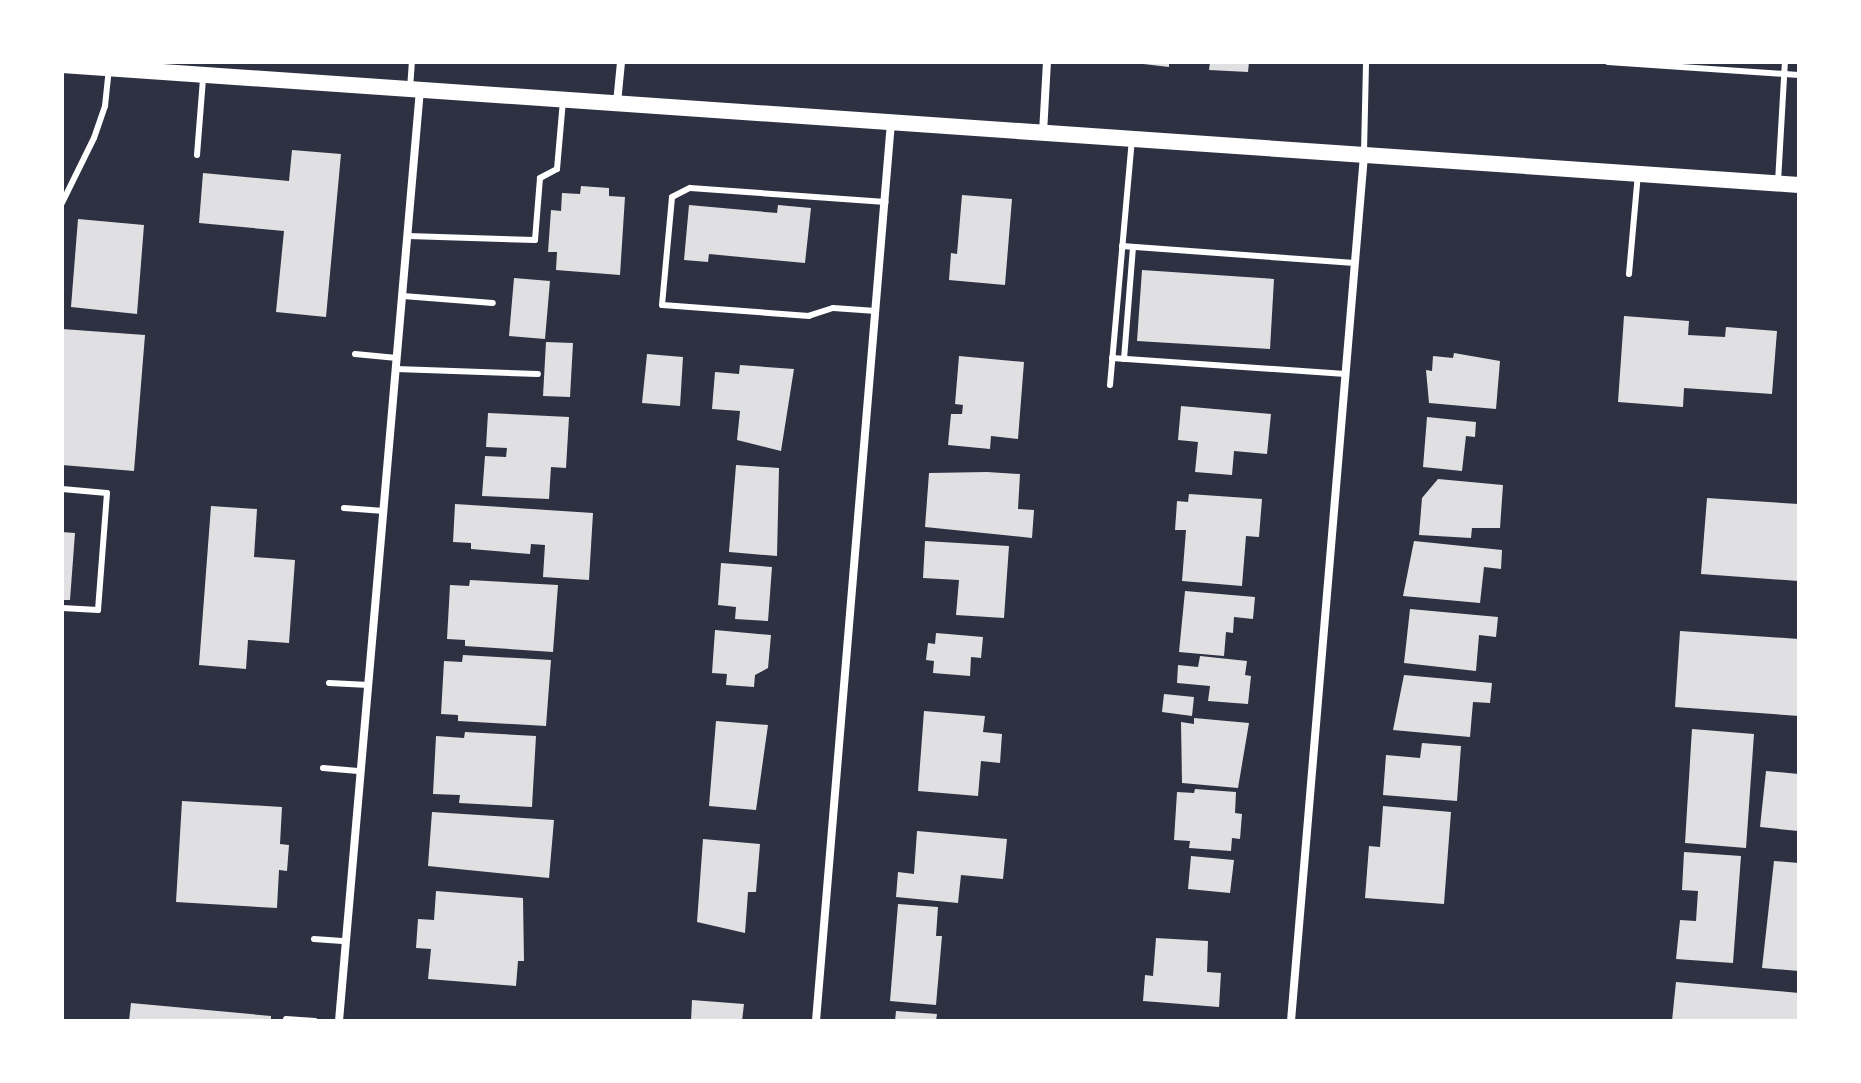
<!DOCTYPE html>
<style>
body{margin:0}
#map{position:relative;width:1861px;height:1083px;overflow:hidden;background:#2d3142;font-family:"Nunito Sans",sans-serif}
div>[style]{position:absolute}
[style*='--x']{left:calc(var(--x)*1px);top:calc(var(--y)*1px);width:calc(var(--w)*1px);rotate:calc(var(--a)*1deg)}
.building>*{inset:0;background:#e0e0e3}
.service>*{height:6px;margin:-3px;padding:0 3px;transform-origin:3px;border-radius:3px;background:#fff}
.minor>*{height:8px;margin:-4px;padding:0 4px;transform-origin:4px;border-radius:4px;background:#fff}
.secondary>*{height:16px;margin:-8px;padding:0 8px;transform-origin:8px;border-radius:8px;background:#fff}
span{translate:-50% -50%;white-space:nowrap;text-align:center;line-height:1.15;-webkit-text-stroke:8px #fff;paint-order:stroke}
.frame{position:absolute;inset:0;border:64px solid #fff;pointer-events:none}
</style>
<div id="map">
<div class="building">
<i style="clip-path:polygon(1126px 62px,1169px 62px,1169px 67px)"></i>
<i style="clip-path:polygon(1210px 62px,1249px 62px,1248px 72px,1209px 70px)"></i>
<i style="clip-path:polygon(292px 150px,341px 154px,326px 317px,276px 312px,284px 231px,199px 223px,203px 173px,289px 181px)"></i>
<i style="clip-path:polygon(581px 186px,609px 188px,609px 196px,625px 197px,620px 275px,556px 270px,557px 252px,548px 252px,551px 210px,561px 211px,562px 193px,580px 194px)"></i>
<i style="clip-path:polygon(962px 195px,1012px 199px,1005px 285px,949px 280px,951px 253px,957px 254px)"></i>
<i style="clip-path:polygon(689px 205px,777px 213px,778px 205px,811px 208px,805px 263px,709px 254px,708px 262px,684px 260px)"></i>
<i style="clip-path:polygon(78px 219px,144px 225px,137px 314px,71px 307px)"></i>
<i style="clip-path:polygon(1142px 270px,1274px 279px,1270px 349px,1137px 341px)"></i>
<i style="clip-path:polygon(514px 278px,550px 281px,545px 339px,509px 336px)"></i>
<i style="clip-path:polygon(1624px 316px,1689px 321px,1688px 335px,1725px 337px,1726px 327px,1777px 331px,1772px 394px,1684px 388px,1683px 407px,1618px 402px)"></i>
<i style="clip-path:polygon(62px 329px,145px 335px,134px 471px,62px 465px)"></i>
<i style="clip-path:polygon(546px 342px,573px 343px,570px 397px,543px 396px)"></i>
<i style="clip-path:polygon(1454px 353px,1500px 361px,1496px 409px,1429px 403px,1426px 370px,1432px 371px,1433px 356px,1453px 358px)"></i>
<i style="clip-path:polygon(647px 354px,683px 357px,680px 406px,642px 403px)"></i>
<i style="clip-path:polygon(959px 356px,1024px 362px,1018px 439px,991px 436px,990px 449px,948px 445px,951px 414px,962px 414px,963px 405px,955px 404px)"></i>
<i style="clip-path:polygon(740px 365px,794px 369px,781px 451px,737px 440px,740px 411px,712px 409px,715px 372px,739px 374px)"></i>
<i style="clip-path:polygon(1181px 406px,1271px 414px,1267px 454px,1234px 451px,1232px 475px,1195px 472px,1198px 442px,1178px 440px)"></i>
<i style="clip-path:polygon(488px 413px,569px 417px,566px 468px,551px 467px,549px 499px,482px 496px,485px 456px,506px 457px,507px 448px,486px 447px)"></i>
<i style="clip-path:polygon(1427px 417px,1476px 422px,1475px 437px,1466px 436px,1462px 471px,1423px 467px)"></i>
<i style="clip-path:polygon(736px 465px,779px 468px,777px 556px,729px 552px)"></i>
<i style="clip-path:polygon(987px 472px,1020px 474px,1018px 509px,1034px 510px,1032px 538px,925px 527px,929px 473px)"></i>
<i style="clip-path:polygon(1438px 479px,1503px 485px,1500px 528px,1472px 528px,1471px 538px,1419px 535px,1422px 498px)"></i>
<i style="clip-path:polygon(1189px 494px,1262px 499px,1259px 537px,1246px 536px,1242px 586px,1182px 581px,1186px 530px,1175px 530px,1177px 501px,1188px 502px)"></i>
<i style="clip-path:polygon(1707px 498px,1799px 504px,1799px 581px,1701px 574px)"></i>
<i style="clip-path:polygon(455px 504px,593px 513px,589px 580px,543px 577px,545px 545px,531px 544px,530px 554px,471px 549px,471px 543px,453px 542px)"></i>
<i style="clip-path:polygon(211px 506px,257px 509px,254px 557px,295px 560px,289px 643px,248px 640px,246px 669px,199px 665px)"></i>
<i style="clip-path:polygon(62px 532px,75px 533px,70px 600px,62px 600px)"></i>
<i style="clip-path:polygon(925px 541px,1009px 546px,1004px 618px,956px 615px,959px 580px,923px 578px)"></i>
<i style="clip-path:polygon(1414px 541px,1502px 550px,1501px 569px,1484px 567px,1480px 603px,1403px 596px)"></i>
<i style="clip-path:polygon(721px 563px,772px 567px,768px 621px,735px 619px,736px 607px,718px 605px)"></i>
<i style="clip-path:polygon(470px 580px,558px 585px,553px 652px,465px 646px,465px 640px,447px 639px,450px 585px,469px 586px)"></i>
<i style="clip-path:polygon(1185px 591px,1255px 597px,1253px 619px,1234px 617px,1233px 633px,1226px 632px,1224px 656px,1179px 652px)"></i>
<i style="clip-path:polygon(1410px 609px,1498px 617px,1496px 637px,1479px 635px,1476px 671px,1404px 663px)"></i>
<i style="clip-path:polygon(715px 630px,771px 635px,768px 668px,755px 675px,754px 687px,726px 685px,727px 674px,712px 673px)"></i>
<i style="clip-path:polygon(1680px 631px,1799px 639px,1799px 716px,1675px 707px)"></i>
<i style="clip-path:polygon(936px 633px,983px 637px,981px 658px,971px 657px,970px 676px,933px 673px,934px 661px,926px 660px,928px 643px,935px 644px)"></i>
<i style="clip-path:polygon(463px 655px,551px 660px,546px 726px,458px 721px,458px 715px,441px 714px,444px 661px,462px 662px)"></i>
<i style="clip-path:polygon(1200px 656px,1247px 661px,1245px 675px,1251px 676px,1248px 704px,1208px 701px,1210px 686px,1177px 683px,1178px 665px,1198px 667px)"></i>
<i style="clip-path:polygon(1404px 675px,1492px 683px,1490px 703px,1473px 702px,1470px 737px,1393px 730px)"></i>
<i style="clip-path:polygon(1164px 694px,1194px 697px,1192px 716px,1162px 712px)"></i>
<i style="clip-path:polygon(924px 711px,985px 716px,983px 732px,1002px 734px,1000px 763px,981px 761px,978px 796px,918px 791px)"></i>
<i style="clip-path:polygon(1194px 718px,1249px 723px,1238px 788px,1182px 783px,1181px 722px,1194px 724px)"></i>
<i style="clip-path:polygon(716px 721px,768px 725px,756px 810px,709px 806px)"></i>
<i style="clip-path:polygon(1692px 729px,1754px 734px,1746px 848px,1685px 843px)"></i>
<i style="clip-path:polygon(465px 732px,536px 736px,532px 807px,459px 803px,460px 795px,433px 794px,436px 736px,464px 738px)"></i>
<i style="clip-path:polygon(1422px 743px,1461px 746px,1457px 801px,1383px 795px,1386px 755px,1420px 758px)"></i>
<i style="clip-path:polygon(1766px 771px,1799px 774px,1798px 831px,1760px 827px)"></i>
<i style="clip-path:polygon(1195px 789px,1236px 792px,1235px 813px,1242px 814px,1240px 839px,1232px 838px,1231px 851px,1189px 848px,1190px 841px,1174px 840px,1177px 792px,1194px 793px)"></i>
<i style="clip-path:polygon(182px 801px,282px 807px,280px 844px,289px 845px,287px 871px,279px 870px,277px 908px,176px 902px)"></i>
<i style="clip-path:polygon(1383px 806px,1451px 812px,1444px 904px,1365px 898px,1369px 846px,1380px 847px)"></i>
<i style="clip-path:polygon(432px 812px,554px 820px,549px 878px,428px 866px)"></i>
<i style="clip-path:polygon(917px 831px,1007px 839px,1003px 879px,961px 875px,958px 903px,896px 897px,898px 872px,914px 874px)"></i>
<i style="clip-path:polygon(703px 839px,760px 844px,756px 892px,748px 892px,745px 933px,697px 922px)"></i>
<i style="clip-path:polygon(1684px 852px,1741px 856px,1733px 963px,1676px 959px,1680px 920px,1696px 921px,1698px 891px,1682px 890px)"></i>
<i style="clip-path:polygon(1191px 856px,1234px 860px,1230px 893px,1188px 889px)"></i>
<i style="clip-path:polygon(1774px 861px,1799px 863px,1799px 971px,1762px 968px)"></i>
<i style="clip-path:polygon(436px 891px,523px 898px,524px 961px,518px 961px,516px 986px,428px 979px,431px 949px,416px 948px,418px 919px,434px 920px)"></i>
<i style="clip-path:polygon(898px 904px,938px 907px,936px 936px,942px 936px,936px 1005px,890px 1001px)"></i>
<i style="clip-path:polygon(1156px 938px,1208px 941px,1207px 972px,1221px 973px,1219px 1007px,1143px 1001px,1145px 975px,1153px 976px)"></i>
<i style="clip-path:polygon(1676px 982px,1799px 993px,1799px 1021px,1672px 1021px)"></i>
<i style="clip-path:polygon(692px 1000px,744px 1004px,742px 1021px,691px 1021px)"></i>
<i style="clip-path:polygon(131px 1003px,271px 1016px,271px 1021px,129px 1021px)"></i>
<i style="clip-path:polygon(896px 1011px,937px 1014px,936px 1021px,895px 1021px)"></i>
</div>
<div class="service">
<i style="--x:1608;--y:62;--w:191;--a:3.9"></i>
<i style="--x:410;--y:89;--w:27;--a:-86"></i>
<i style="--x:1364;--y:152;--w:90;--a:-88.7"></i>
<i style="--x:197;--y:155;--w:77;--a:-85.5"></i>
<i style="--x:1778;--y:182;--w:120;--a:-86.7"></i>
<i style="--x:62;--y:203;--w:72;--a:-63.8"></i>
<i style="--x:94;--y:138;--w:34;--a:-71"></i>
<i style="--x:105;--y:106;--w:38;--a:-84"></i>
<i style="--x:408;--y:236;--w:127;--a:1.8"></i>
<i style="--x:535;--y:240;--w:62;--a:-85.4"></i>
<i style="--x:540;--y:178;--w:19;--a:-28"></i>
<i style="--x:557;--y:169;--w:69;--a:-85"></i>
<i style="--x:1122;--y:246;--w:233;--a:4.2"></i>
<i style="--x:1629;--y:274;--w:100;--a:-84.9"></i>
<i style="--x:403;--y:296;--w:90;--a:4.4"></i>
<i style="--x:876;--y:311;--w:43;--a:-176"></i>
<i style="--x:833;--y:308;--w:25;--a:162"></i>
<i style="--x:809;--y:316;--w:147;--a:-175.7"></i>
<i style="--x:662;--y:305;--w:108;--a:-84.7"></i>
<i style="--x:672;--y:197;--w:20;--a:-27"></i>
<i style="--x:690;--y:188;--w:196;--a:4.1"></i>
<i style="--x:355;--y:354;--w:42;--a:5.4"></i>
<i style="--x:1112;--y:358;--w:234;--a:3.9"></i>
<i style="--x:1124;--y:359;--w:112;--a:-85.4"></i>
<i style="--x:396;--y:369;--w:142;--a:2"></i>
<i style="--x:1110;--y:385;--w:246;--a:-84.9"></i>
<i style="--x:62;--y:489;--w:45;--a:5.1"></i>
<i style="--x:107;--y:493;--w:117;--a:94.4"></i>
<i style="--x:98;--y:610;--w:36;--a:-177"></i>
<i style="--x:344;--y:508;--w:40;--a:4.3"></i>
<i style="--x:329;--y:683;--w:40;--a:2.9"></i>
<i style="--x:323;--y:768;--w:38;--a:5"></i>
<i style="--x:314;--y:939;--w:32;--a:4"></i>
<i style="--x:286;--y:1019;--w:29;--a:4"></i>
</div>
<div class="minor">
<i style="--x:617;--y:103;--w:41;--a:-84.4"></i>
<i style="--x:1043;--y:133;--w:71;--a:-86.8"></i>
<i style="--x:339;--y:1021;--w:935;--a:-85.03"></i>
<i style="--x:816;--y:1021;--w:901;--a:-85.23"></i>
<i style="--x:1291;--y:1021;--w:868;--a:-85.18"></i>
</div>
<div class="secondary">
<i style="--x:62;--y:65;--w:1741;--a:3.95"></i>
</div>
<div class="frame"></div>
</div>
